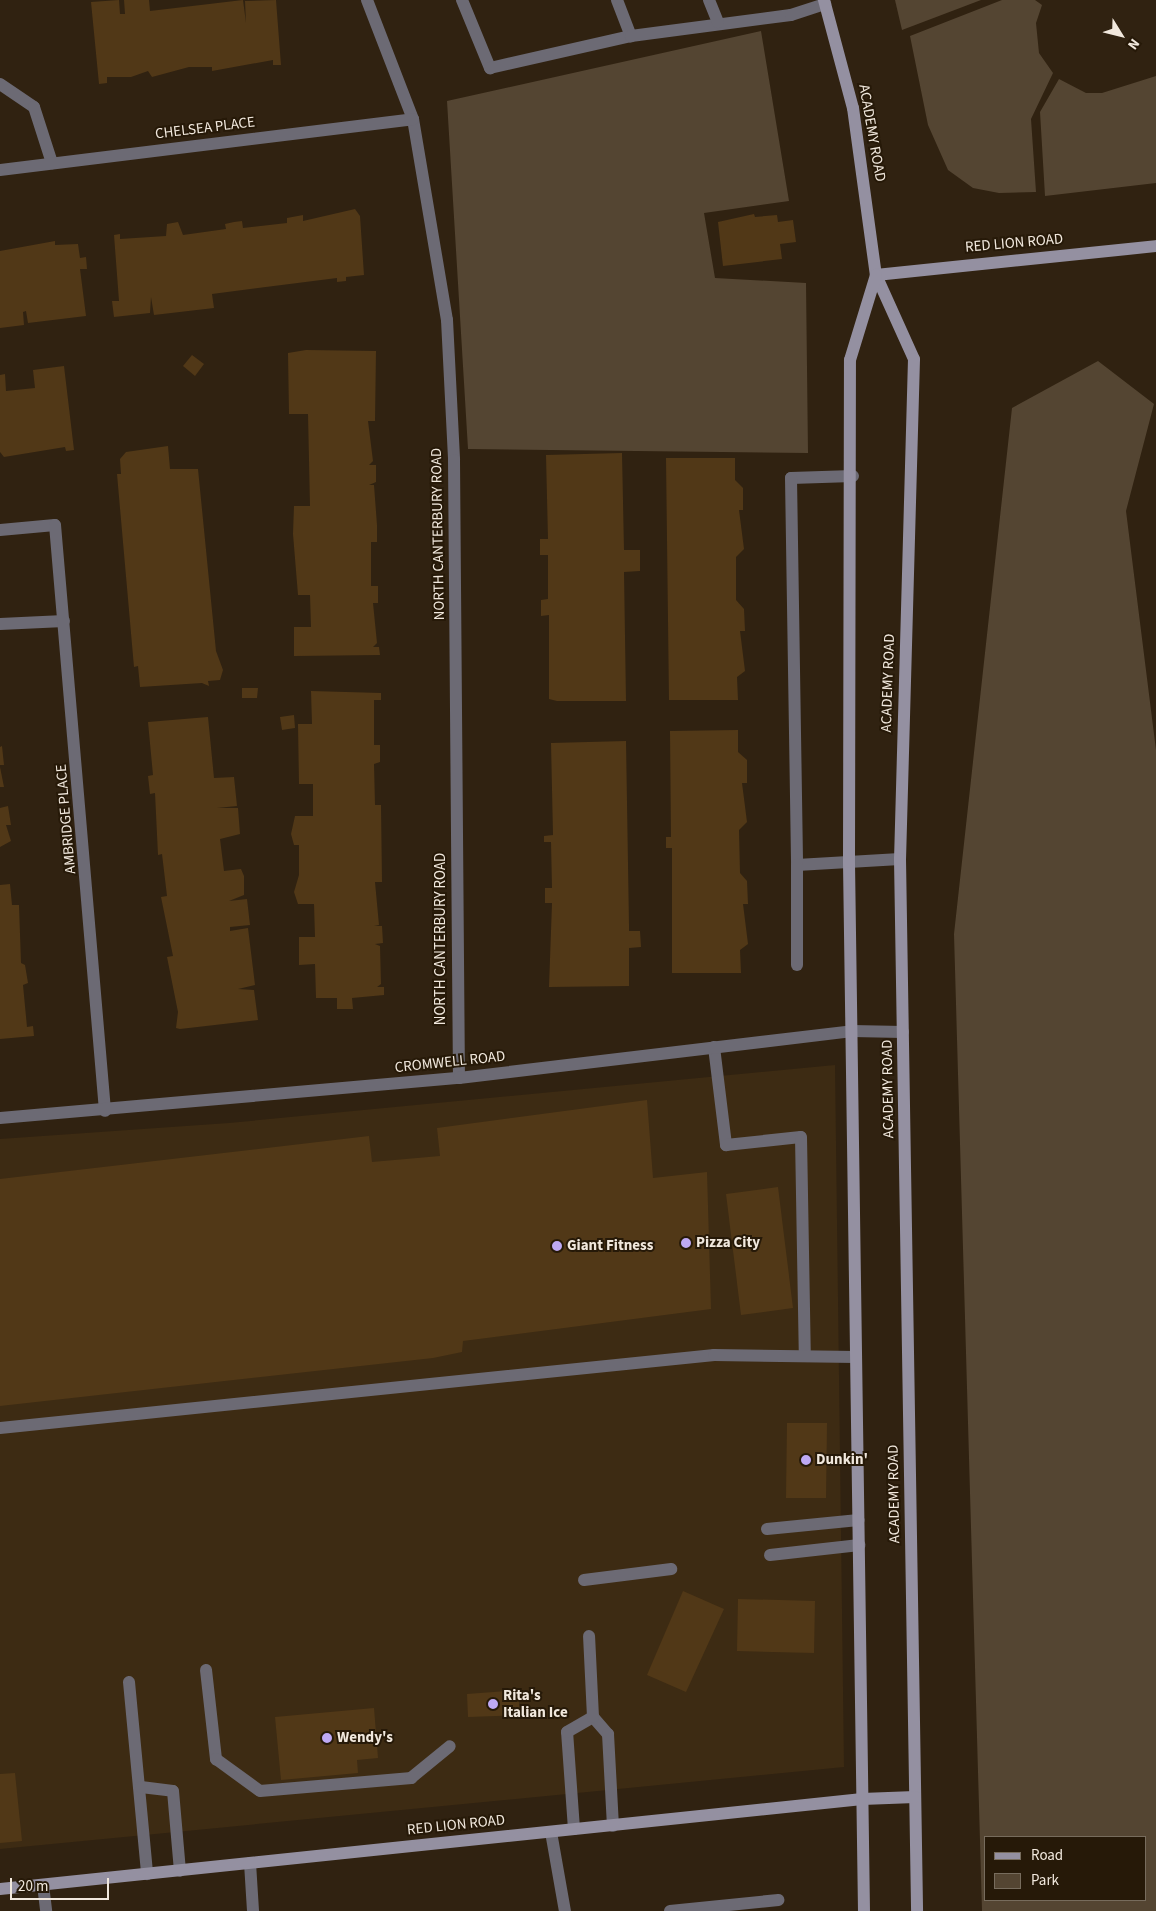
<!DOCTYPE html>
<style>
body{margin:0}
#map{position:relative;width:1156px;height:1911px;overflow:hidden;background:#302211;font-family:"Source Sans 3",sans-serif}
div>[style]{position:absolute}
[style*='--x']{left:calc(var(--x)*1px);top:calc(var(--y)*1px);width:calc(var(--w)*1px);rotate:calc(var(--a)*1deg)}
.built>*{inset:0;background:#3d2b13}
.green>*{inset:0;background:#544532}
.building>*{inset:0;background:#513817}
.lane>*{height:12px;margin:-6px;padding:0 6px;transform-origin:6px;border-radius:6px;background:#6c6a74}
.street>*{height:12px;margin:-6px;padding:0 6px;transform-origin:6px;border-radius:6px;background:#6c6a74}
.secondary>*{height:12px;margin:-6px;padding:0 6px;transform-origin:6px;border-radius:6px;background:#9490a1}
.dots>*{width:14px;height:14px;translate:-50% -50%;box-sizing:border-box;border:2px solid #261908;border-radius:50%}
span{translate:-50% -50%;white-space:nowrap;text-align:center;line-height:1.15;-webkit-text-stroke:4px #261908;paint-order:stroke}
.street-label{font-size:15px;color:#f1e8dd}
.poi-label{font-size:15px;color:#f1e8dd;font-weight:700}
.left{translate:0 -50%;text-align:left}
.legend{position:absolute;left:984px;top:1836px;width:162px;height:65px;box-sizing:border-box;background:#261908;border:1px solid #776c5d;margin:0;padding:6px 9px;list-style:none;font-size:15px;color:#f1e8dd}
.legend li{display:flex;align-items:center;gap:10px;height:25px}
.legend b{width:25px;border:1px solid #776c5d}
.north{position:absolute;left:1096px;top:10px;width:50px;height:50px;-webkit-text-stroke:4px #261908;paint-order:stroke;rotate:126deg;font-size:14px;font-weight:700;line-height:20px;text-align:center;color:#f1e8dd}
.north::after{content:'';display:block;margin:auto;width:18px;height:22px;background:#f1e8dd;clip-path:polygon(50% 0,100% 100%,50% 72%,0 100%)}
.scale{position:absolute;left:10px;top:1878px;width:99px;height:22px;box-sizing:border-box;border:2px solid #f1e8dd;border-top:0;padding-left:6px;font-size:15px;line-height:18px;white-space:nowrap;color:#f1e8dd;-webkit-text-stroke:4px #261908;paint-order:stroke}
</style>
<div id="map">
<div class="built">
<i style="clip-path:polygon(835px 1065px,844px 1767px,0 1849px,0 1139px,229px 1123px)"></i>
</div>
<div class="green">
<i style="clip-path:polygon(895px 0,981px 0,902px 30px)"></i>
<i style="clip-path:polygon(1002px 0,1035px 0,1042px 5px,1036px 23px,1039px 53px,1053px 73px,1031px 119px,1036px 192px,999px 193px,973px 188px,948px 170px,928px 125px,910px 36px)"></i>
<i style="clip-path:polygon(761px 31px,789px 201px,704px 213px,715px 278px,806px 283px,808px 453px,468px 449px,447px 101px)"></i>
<i style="clip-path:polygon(1156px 76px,1156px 183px,1045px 196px,1040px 112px,1059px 79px,1086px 93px,1102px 93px)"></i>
<i style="clip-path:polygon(evenodd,1098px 361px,1154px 404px,1126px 511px,1156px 750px,1156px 1911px,982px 1911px,954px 934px,1012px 408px,1098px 361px,985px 1837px,1145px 1837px,1145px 1900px,985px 1900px,985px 1837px)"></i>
</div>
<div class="building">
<i style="clip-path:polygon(119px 0,120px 14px,125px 14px,124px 0,149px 0,150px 11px,243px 0,246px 23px,245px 1px,276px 0,281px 65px,273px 65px,273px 60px,212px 71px,212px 67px,189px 67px,152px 77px,148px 71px,131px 77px,107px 77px,107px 83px,99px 84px,91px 2px)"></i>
<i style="clip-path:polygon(355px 209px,360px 216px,364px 275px,346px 277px,346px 281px,337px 282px,337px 278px,212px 294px,214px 308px,154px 315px,151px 297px,150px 313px,114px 317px,112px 301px,119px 301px,114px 235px,120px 234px,120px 239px,166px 236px,167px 224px,178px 222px,183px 235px,226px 229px,225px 224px,234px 222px,242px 221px,243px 228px,287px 223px,287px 218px,303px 215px,303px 221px)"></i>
<i style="clip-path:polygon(754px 214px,755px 217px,777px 215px,778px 222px,793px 220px,796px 242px,780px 244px,782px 259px,723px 266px,718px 222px)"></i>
<i style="clip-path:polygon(55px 241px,55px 245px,78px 244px,80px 258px,86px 257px,87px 269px,80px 269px,86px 316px,28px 323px,26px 311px,23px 312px,24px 325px,0 328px,0 251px)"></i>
<i style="clip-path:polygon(306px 350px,376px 351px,375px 421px,368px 421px,373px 461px,369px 465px,376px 465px,376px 482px,369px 485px,374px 485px,377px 525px,377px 542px,371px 542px,371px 586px,378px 586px,378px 603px,373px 603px,377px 643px,373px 647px,379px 647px,380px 655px,294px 656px,294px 627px,311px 627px,310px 595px,298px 595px,293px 534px,294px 506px,310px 506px,308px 414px,289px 414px,288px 353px)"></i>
<i style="clip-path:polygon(192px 355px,204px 364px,195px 376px,183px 366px)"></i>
<i style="clip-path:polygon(64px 366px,74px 450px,66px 451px,65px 447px,4px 457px,0 452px,0 375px,5px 374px,6px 391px,35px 388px,33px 370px)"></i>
<i style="clip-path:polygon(168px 446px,170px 469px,198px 469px,216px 651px,223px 670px,220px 680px,208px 681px,209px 686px,202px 683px,140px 687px,138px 666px,134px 667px,117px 474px,121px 474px,120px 459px,126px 452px)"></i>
<i style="clip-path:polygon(622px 453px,624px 550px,640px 550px,640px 571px,624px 572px,626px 701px,557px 701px,549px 699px,549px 615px,541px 616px,541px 600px,548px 599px,548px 555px,540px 555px,540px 539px,548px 539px,546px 455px)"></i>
<i style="clip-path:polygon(666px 458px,735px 458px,735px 480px,743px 488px,743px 510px,739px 510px,744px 549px,736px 557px,736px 600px,744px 609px,745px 631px,740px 631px,745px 671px,737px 677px,738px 700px,669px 700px)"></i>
<i style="clip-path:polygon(242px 688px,258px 688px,257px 698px,242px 698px)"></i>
<i style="clip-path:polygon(311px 691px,381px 693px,381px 700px,374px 700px,374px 745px,380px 745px,380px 762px,374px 764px,375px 805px,381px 805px,382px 882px,375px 882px,379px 925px,374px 926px,382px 926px,383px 943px,375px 944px,380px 946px,381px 984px,377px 987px,384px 987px,384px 995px,352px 998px,353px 1009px,337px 1009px,337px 998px,316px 998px,315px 964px,299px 965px,299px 937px,315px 937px,314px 904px,298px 904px,294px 892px,299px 875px,299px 845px,294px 845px,291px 834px,295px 816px,313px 816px,313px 784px,299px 784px,298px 724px,312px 724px)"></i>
<i style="clip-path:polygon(294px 715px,295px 728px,282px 730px,280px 717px)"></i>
<i style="clip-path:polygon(208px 717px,214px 778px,234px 777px,237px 806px,217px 808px,238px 808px,240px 834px,220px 839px,224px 871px,241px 869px,244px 876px,244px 895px,229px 901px,247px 899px,250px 925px,230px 927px,230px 931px,248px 928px,255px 985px,238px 989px,254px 990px,258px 1020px,180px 1029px,176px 1028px,178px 1012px,167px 957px,173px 956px,161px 897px,167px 896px,162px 854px,158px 855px,155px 793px,150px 794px,148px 776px,153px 775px,148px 722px)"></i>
<i style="clip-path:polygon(738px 730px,738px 752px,747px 760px,747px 783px,742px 783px,747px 822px,739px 830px,740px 873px,747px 881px,748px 904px,743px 904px,748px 944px,740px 950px,741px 973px,672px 973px,672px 848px,666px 848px,666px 837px,671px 837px,670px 731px)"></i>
<i style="clip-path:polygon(626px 741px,629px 925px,629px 931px,640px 931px,641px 947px,629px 948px,629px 986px,549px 987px,552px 903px,545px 903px,545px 888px,552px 888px,551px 842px,544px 842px,544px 836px,553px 835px,551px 743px)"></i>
<i style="clip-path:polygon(2px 746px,4px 765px,0 765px,0 747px)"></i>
<i style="clip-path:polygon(0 767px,4px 787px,0 787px)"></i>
<i style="clip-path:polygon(8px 806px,11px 825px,6px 825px,11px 841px,0 847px,0 808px)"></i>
<i style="clip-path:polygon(10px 884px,12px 905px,19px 905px,21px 963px,25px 965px,28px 983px,23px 985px,27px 1027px,33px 1026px,34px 1036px,0 1039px,0 885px)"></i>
<i style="clip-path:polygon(647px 1100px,653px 1178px,707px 1172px,711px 1309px,463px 1341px,462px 1352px,433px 1358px,0 1406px,0 1179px,369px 1136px,372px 1162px,440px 1156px,437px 1128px)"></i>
<i style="clip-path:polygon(778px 1187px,793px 1308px,741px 1315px,726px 1194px)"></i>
<i style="clip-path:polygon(787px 1423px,827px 1423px,826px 1498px,786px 1498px)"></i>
<i style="clip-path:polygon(683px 1591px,724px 1609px,686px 1692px,647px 1675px)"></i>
<i style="clip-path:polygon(738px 1599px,815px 1601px,814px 1653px,737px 1651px)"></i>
<i style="clip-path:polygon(518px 1690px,520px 1715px,468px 1717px,467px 1694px)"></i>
<i style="clip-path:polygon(374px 1708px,378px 1758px,357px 1760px,358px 1773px,281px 1780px,275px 1717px)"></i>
<i style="clip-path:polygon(15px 1773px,22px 1841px,0 1843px,0 1774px)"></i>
</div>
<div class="lane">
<i style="--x:462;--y:0;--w:74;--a:67.6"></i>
<i style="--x:490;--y:68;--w:145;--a:-12.8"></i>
<i style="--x:617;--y:0;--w:39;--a:69"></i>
<i style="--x:631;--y:36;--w:161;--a:-7.5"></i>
<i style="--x:791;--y:15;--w:36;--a:-18"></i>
<i style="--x:709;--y:0;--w:24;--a:68"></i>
<i style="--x:0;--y:84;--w:41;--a:34.1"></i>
<i style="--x:34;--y:107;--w:59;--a:72.2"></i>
<i style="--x:853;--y:476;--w:62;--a:178.2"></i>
<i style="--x:791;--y:478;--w:387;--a:89.1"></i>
<i style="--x:797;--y:865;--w:103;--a:-3.3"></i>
<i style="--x:0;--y:530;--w:55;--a:-5.2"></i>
<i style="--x:0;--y:624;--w:64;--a:-2.7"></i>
<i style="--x:797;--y:965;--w:100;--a:-90"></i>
<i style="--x:714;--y:1047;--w:99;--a:83"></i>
<i style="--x:726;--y:1145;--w:75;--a:-6.1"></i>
<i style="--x:801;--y:1137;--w:219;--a:89"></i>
<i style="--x:0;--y:1428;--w:718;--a:-5.84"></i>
<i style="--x:714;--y:1355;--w:142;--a:0.8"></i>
<i style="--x:767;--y:1529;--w:92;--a:-5.6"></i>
<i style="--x:770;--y:1555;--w:90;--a:-6.4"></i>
<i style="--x:584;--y:1580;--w:88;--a:-7.2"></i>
<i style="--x:206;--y:1670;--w:90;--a:83.6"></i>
<i style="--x:216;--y:1759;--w:54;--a:36"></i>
<i style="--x:260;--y:1791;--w:152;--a:-4.9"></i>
<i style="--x:411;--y:1778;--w:50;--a:-39.4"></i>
<i style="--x:129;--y:1682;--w:193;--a:84.6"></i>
<i style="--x:593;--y:1717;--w:23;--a:49"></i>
<i style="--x:608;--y:1734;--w:92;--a:86.9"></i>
<i style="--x:141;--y:1787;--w:32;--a:7"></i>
<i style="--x:173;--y:1791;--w:80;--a:85"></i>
<i style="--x:574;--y:1829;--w:97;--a:-94.1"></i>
<i style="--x:567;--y:1732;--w:30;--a:-30"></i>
<i style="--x:593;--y:1717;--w:81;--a:-92.8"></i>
<i style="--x:551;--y:1832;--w:80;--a:80"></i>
<i style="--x:250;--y:1863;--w:48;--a:86.4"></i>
<i style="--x:43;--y:1885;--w:26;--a:83"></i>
<i style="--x:670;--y:1911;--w:109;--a:-5.8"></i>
</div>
<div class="street">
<i style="--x:367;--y:0;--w:128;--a:68.9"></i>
<i style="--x:413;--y:119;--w:204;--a:80.4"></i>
<i style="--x:447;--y:320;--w:140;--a:87.1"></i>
<i style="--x:454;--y:460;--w:618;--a:89.54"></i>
<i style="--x:0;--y:170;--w:416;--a:-7"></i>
<i style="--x:55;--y:525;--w:588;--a:85.12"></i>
<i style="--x:0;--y:1118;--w:461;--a:-5"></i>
<i style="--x:459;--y:1078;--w:396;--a:-6.8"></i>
<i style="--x:852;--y:1031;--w:51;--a:1.1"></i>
</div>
<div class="secondary">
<i style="--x:824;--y:0;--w:112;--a:75"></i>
<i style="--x:853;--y:108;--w:169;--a:82.2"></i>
<i style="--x:876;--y:275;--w:92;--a:65.7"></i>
<i style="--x:914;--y:359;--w:500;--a:91.6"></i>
<i style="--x:900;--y:859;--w:1052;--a:89.07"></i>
<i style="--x:876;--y:275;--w:281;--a:-5.9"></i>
<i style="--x:0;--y:1889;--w:867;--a:-5.96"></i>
<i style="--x:862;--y:1799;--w:53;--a:-2.2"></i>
<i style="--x:864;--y:1911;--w:1049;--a:-90.82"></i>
<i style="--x:849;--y:862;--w:502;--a:-89.89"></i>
<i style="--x:850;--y:360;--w:89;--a:-73"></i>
</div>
<div class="dots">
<i style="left:686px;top:1243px;background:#bea9f4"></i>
<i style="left:557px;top:1246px;background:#bea9f4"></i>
<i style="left:806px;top:1460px;background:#bea9f4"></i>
<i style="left:493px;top:1704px;background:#bea9f4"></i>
<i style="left:327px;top:1738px;background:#bea9f4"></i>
</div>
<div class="street-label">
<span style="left:205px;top:128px;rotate:-7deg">CHELSEA PLACE</span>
<span style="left:872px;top:133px;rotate:80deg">ACADEMY ROAD</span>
<span style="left:1014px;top:243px;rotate:-5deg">RED LION ROAD</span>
<span style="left:438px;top:534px;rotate:-91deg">NORTH CANTERBURY ROAD</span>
<span style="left:888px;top:683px;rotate:-88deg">ACADEMY ROAD</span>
<span style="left:66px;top:819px;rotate:-95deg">AMBRIDGE PLACE</span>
<span style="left:441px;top:939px;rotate:-90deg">NORTH CANTERBURY ROAD</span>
<span style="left:450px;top:1062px;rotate:-6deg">CROMWELL ROAD</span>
<span style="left:888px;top:1089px;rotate:-91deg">ACADEMY ROAD</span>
<span style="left:894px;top:1494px;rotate:-91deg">ACADEMY ROAD</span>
<span style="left:456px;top:1825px;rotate:-6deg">RED LION ROAD</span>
</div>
<div class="poi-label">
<span class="left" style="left:696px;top:1243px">Pizza City</span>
<span class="left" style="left:567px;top:1246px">Giant Fitness</span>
<span class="left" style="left:816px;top:1460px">Dunkin'</span>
<span class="left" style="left:503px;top:1704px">Rita's<br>Italian Ice</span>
<span class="left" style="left:337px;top:1738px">Wendy's</span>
</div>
<ul class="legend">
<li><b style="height:6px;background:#9490a1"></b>Road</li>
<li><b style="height:14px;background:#544532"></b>Park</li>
</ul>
<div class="north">N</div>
<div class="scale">20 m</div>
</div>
